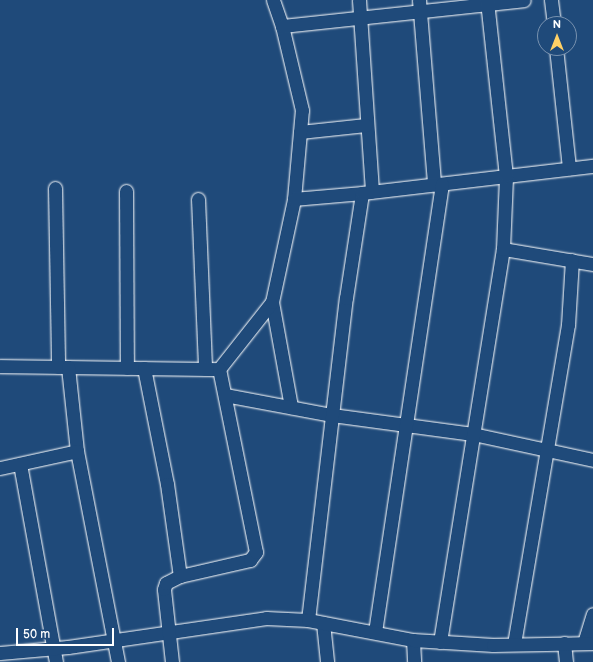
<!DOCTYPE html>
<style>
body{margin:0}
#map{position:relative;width:593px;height:662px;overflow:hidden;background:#1f4a7a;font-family:"Balsamiq Sans",sans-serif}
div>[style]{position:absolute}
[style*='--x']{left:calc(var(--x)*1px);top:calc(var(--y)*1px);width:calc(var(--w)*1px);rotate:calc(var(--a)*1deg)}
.roads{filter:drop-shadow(0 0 1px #fff) drop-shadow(0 0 1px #fff)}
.minor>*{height:13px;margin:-6.5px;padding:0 6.5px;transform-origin:6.5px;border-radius:6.5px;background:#1f4a7a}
span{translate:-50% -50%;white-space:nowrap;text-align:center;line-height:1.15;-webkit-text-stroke:3px #1f4a7a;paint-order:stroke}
.north{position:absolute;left:537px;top:16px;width:40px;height:40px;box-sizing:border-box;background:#1f4a7a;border:1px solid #7992af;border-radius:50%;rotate:0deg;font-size:11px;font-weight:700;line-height:16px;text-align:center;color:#fff}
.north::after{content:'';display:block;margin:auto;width:14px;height:18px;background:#ffd166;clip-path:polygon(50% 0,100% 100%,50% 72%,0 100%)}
.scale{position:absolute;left:16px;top:628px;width:98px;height:18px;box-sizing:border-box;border:2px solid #fff;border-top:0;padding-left:5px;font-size:12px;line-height:14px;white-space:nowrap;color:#fff;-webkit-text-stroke:3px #1f4a7a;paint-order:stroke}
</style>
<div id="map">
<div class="roads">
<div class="minor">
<i style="--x:273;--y:0;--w:28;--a:71"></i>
<i style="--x:359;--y:0;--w:192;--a:86.1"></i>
<i style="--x:419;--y:0;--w:185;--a:85.3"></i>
<i style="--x:551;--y:0;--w:24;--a:83"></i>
<i style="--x:556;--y:48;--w:121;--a:83.8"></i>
<i style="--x:300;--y:132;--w:66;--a:-6.1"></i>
<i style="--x:55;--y:188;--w:179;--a:89"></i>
<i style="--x:126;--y:191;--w:177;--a:89.7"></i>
<i style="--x:198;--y:199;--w:170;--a:87.6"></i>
<i style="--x:294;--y:199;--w:89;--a:-84.9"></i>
<i style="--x:302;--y:110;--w:86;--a:-103.4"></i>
<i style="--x:282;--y:26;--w:243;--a:-6.1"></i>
<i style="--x:503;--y:249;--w:91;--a:9.5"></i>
<i style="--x:272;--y:302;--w:107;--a:79.7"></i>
<i style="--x:0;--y:366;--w:219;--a:0.8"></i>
<i style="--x:219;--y:369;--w:85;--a:-51.7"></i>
<i style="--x:272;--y:302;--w:105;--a:-77.9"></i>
<i style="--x:294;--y:199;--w:68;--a:-5"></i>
<i style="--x:68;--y:367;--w:84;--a:83.9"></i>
<i style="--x:77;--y:451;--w:215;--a:79"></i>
<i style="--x:144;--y:368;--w:118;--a:78.8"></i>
<i style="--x:167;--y:484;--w:93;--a:82"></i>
<i style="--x:225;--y:395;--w:109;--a:10.6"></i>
<i style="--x:332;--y:415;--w:142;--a:7.7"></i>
<i style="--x:473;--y:434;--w:123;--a:12.2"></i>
<i style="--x:20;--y:464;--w:201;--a:79.7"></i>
<i style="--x:0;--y:468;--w:79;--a:-12.4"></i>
<i style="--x:308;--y:620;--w:324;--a:-83.3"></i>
<i style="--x:346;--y:298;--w:106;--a:-81.3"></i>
<i style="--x:362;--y:193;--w:233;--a:-6.7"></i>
<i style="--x:323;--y:623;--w:39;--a:84"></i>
<i style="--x:375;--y:632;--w:453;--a:-81.5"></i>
<i style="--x:413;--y:640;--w:22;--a:87"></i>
<i style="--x:440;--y:642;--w:398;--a:-80.9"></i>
<i style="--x:503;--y:249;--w:73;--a:-87.6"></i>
<i style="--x:506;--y:176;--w:177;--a:-96.2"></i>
<i style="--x:564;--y:643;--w:19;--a:84"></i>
<i style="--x:584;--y:643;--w:30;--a:-73"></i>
<i style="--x:514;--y:644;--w:324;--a:-80.4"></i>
<i style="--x:568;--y:325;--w:65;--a:-86.5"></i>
<i style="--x:0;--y:653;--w:68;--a:-5"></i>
<i style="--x:68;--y:647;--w:200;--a:-8.3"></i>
<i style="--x:266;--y:618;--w:42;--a:2.7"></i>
<i style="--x:308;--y:620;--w:107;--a:10.8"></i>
<i style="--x:413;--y:640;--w:80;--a:3.6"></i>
<i style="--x:493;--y:645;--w:100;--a:-1.1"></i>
<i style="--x:172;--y:662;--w:73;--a:-96.3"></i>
<i style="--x:164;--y:589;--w:6;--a:-72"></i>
<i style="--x:166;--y:583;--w:16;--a:-27"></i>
<i style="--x:180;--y:576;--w:72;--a:-12.9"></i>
<i style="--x:250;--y:560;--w:10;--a:-53"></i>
<i style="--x:256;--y:552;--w:187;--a:-101.4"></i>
</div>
</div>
<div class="north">N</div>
<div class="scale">50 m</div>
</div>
